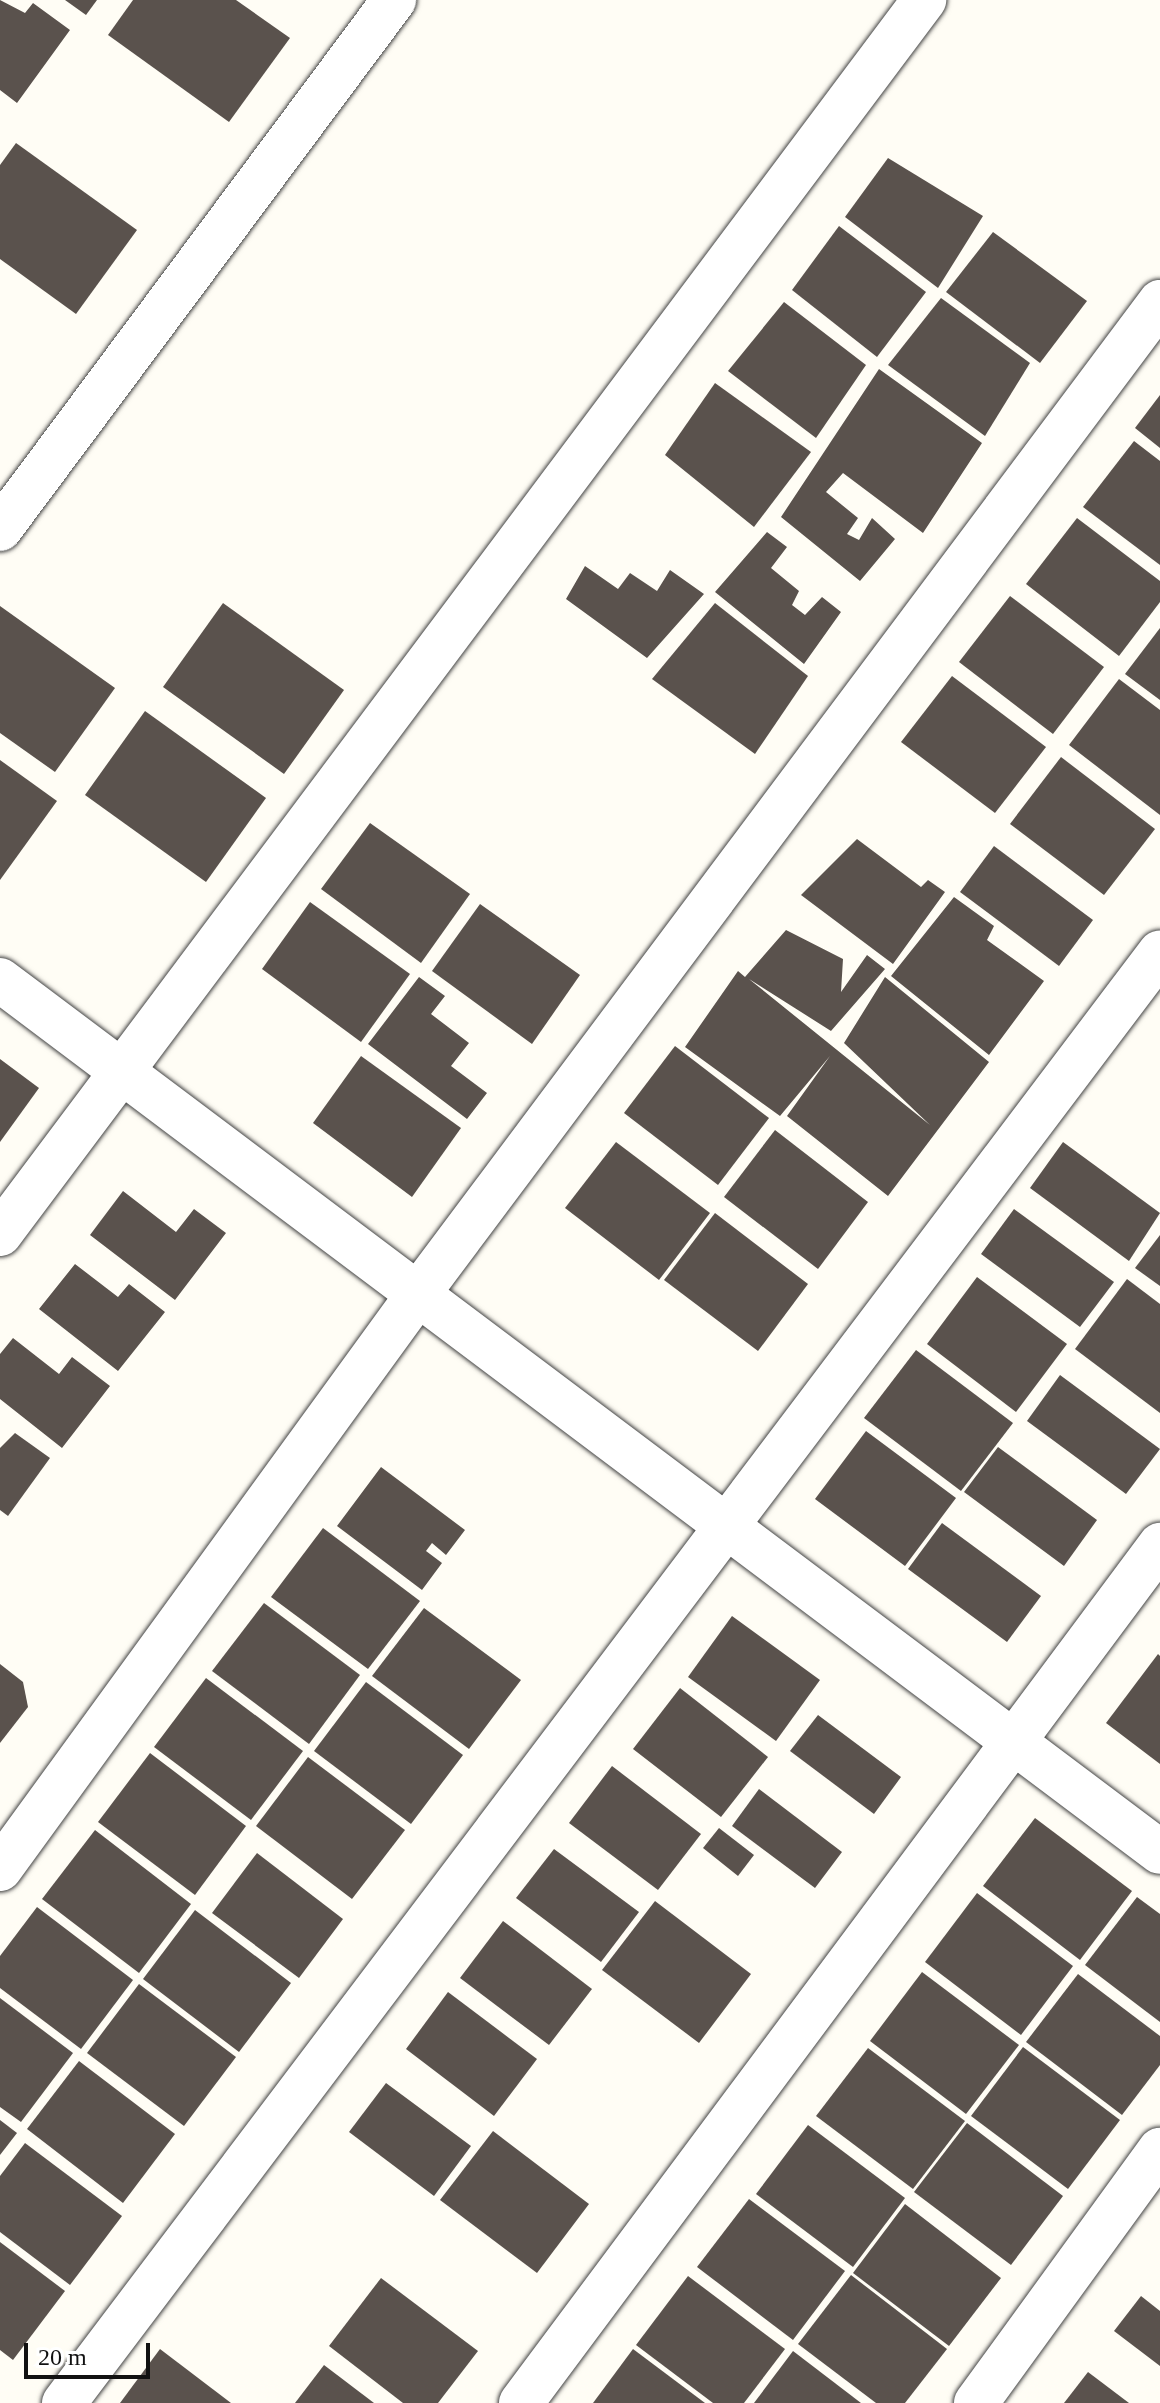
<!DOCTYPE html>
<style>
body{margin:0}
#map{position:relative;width:1160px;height:2403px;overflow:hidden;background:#fffdf5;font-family:"Times New Roman",serif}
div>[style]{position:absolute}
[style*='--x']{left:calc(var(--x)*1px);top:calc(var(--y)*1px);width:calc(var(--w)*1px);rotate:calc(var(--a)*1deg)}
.building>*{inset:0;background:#5a524d}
.roads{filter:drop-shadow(0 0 2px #444) drop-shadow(0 0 2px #444)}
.street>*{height:44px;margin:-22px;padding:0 22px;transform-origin:22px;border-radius:22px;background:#fff}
span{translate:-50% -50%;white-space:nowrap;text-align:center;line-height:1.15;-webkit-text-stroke:8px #fff;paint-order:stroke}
.scale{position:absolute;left:24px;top:2343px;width:126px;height:36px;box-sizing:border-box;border:4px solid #111;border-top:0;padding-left:10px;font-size:24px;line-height:28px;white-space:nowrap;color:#111;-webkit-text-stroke:6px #fff;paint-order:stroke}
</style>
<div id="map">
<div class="building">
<i style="clip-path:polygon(0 0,25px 13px,33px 3px,70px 30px,17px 103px,0 90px)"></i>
<i style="clip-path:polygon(65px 0,97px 0,86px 15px)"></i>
<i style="clip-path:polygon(133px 0,236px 0,290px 38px,229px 122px,108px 35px)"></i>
<i style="clip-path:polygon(16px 143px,137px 230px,76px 314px,0 259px,0 165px)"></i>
<i style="clip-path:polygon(888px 158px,983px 216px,938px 288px,845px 217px)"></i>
<i style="clip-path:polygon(839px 226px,926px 292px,877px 357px,792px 290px)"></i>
<i style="clip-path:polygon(993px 232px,1087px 301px,1040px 363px,946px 292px)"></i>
<i style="clip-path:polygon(941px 298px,1030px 363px,985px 436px,888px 365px)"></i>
<i style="clip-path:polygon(784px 302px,866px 365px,816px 438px,728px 371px)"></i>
<i style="clip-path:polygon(879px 369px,982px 443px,923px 533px,843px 473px,826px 492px,858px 518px,847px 534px,859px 540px,872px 518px,895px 539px,860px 581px,781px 517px)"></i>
<i style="clip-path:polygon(715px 383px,811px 452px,754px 527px,665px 455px)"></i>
<i style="clip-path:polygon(1160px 395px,1160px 448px,1135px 428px)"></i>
<i style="clip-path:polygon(1134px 441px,1160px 461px,1160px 565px,1083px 507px)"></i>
<i style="clip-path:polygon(1077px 518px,1160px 581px,1160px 602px,1119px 656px,1026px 584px)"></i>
<i style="clip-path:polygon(767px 532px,787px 547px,771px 568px,799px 591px,792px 605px,805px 615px,822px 597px,841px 612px,804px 664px,715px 592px)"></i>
<i style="clip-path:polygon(585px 566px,618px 589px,630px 573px,657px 591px,670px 570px,704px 594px,647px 658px,566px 599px)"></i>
<i style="clip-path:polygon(1010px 596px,1104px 667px,1053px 734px,959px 662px)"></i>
<i style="clip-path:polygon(223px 603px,344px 690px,284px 774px,163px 687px)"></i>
<i style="clip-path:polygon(715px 603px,808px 676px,755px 754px,652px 679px)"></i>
<i style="clip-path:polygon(0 606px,115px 688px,55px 772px,0 733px)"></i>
<i style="clip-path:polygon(1160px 628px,1160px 700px,1125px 674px)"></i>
<i style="clip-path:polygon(952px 676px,1046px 747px,995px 813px,901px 742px)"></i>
<i style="clip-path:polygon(1119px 679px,1160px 710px,1160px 815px,1069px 745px)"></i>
<i style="clip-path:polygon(145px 711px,266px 798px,206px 882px,85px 795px)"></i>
<i style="clip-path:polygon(1061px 757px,1155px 829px,1104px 895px,1010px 824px)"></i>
<i style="clip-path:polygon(0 760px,57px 801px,0 880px)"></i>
<i style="clip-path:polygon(370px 823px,470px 894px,421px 963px,321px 889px)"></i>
<i style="clip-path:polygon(857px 839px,921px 887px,928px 880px,945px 892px,893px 964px,801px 895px)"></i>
<i style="clip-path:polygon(994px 846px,1093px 920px,1059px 966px,960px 892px)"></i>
<i style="clip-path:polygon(954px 897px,994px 926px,987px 940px,1044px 981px,989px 1055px,891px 976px)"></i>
<i style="clip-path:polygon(310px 902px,410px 974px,361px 1042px,262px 969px)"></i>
<i style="clip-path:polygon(480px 904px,580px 975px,532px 1044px,432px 971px)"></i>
<i style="clip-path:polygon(786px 930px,843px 959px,841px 992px,867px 955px,885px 969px,831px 1031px,749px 979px,930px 1125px,844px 1043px,885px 977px,989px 1062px,888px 1196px,787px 1116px,830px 1056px,780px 1116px,685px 1047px,738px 971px,745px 977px)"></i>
<i style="clip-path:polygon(419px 977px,445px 996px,431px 1014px,469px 1043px,451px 1066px,487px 1093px,467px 1119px,368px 1044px)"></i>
<i style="clip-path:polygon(675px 1046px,769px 1118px,718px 1185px,624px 1113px)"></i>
<i style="clip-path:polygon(361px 1056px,461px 1128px,412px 1197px,313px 1123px)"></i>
<i style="clip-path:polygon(0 1059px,39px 1088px,0 1142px)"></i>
<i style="clip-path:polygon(775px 1130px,868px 1202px,818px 1269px,724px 1197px)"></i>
<i style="clip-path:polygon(616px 1142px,710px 1213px,659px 1280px,565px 1208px)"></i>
<i style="clip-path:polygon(1063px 1142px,1160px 1213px,1129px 1261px,1030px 1188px)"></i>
<i style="clip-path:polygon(123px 1191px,176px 1232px,194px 1209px,226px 1233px,175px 1300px,90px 1235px)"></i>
<i style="clip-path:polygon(1014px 1209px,1114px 1282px,1080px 1327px,981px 1254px)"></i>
<i style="clip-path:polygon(715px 1213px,808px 1284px,758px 1351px,664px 1280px)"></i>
<i style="clip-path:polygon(1160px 1235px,1160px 1286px,1135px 1268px)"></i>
<i style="clip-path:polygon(75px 1264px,118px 1297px,129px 1284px,165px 1312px,118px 1371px,39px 1309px)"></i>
<i style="clip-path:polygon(977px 1277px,1067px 1344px,1016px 1412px,927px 1344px)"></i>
<i style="clip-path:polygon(1127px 1279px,1160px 1304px,1160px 1413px,1075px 1349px)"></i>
<i style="clip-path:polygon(13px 1338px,59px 1374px,72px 1357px,110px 1386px,62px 1448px,0 1399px,0 1354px)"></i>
<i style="clip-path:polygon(916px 1350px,1013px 1423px,961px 1491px,864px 1418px)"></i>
<i style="clip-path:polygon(1060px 1375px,1160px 1449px,1126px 1494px,1027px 1421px)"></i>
<i style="clip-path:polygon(866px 1431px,956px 1498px,905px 1566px,815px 1499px)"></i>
<i style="clip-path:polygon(15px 1433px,50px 1458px,8px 1516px,0 1510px,0 1448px)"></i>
<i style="clip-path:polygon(998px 1447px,1097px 1520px,1064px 1566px,964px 1492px)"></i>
<i style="clip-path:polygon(381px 1467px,465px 1530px,446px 1555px,432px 1543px,426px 1551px,442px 1563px,422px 1590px,337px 1526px)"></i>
<i style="clip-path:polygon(942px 1523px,1041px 1596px,1007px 1642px,908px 1569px)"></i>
<i style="clip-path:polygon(323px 1528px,420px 1601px,368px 1669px,271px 1597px)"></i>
<i style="clip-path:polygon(264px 1603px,360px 1675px,309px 1744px,212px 1671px)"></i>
<i style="clip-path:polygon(424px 1608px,521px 1680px,469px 1749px,372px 1676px)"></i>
<i style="clip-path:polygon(732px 1616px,820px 1680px,776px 1741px,688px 1677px)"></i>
<i style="clip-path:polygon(1158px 1654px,1160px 1656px,1160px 1764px,1106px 1723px)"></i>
<i style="clip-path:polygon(0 1664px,23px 1682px,28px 1707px,0 1743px)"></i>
<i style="clip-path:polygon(206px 1678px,303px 1751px,251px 1820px,154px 1747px)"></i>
<i style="clip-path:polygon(366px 1682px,463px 1755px,411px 1824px,314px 1751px)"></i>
<i style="clip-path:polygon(680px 1688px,768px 1757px,721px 1817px,633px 1749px)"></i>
<i style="clip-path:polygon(818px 1715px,901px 1777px,874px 1814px,790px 1751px)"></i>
<i style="clip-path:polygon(150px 1753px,246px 1826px,195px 1895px,98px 1822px)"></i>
<i style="clip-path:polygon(308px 1757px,405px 1830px,352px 1899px,256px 1826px)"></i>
<i style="clip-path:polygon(612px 1766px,701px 1834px,658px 1890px,569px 1823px)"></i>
<i style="clip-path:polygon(759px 1789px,842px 1852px,815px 1888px,732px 1826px)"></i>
<i style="clip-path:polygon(1035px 1818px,1132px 1891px,1080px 1960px,983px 1886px)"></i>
<i style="clip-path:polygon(719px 1828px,754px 1855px,738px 1876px,703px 1848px)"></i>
<i style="clip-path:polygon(95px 1830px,191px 1904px,139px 1973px,42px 1899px)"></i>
<i style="clip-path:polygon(554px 1849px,639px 1912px,601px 1962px,516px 1898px)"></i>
<i style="clip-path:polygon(257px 1853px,343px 1919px,299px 1978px,212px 1913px)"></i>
<i style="clip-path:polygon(977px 1893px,1073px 1966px,1021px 2035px,925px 1962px)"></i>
<i style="clip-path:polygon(1137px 1897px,1160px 1914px,1160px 2022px,1085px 1965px)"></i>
<i style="clip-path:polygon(655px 1901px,751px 1974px,699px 2043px,602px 1970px)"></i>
<i style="clip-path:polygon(37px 1907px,133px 1980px,81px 2049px,0 1988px,0 1956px)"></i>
<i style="clip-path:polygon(195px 1910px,291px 1983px,239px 2052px,143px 1979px)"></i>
<i style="clip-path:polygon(503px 1921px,592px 1989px,549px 2045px,460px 1978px)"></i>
<i style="clip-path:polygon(922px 1972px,1019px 2045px,966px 2114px,870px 2041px)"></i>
<i style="clip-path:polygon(1078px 1974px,1160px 2036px,1160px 2065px,1122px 2115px,1026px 2042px)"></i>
<i style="clip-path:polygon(139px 1984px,236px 2057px,184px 2126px,87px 2053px)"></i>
<i style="clip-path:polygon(448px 1992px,537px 2059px,494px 2116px,406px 2049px)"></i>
<i style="clip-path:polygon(0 1998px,73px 2053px,21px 2122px,0 2107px)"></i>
<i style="clip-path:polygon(1023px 2047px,1120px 2120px,1068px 2189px,971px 2116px)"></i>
<i style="clip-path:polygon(868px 2048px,965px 2121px,913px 2189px,816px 2116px)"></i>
<i style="clip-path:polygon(79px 2061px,175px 2134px,123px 2203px,27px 2129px)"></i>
<i style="clip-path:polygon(386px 2083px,471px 2146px,434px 2196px,349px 2132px)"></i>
<i style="clip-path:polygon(0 2120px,17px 2133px,0 2155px)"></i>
<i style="clip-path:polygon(967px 2123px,1063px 2196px,1011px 2265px,914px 2192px)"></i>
<i style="clip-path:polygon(808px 2125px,905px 2198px,853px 2267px,756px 2194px)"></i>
<i style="clip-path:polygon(493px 2131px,589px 2204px,537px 2273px,440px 2200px)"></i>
<i style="clip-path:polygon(25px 2143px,122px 2216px,70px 2285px,0 2232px,0 2176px)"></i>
<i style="clip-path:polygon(749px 2199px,845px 2271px,793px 2340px,697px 2267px)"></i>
<i style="clip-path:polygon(905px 2204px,1001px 2278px,949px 2346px,853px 2273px)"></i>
<i style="clip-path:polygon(0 2242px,65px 2291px,13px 2360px,0 2350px)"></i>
<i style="clip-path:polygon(851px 2275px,947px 2349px,905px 2403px,876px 2403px,798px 2344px)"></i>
<i style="clip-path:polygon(688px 2276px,785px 2349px,744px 2403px,713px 2403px,636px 2345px)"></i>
<i style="clip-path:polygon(381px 2278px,478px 2351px,438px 2403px,403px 2403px,329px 2346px)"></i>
<i style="clip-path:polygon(1141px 2296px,1160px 2311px,1160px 2366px,1114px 2331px)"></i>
<i style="clip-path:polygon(160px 2349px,231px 2403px,120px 2403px)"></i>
<i style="clip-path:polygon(633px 2349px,705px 2403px,593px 2403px)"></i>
<i style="clip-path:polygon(793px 2351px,861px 2403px,754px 2403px)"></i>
<i style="clip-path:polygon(324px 2365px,374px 2403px,295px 2403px)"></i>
<i style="clip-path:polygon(1088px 2372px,1129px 2403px,1064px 2403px)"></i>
</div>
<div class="roads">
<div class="street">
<i style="--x:0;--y:529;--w:660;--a:-53.32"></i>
<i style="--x:0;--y:980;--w:1451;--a:36.93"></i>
<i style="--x:0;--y:1234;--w:1542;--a:-53.17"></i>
<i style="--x:0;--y:1869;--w:711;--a:-53.98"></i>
<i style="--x:418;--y:1294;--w:1239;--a:-53.2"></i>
<i style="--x:64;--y:2403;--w:1818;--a:-52.93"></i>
<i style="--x:521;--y:2403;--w:1070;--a:-53.32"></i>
<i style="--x:976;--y:2403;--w:313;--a:-54"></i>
</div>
</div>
<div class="scale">20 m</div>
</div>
